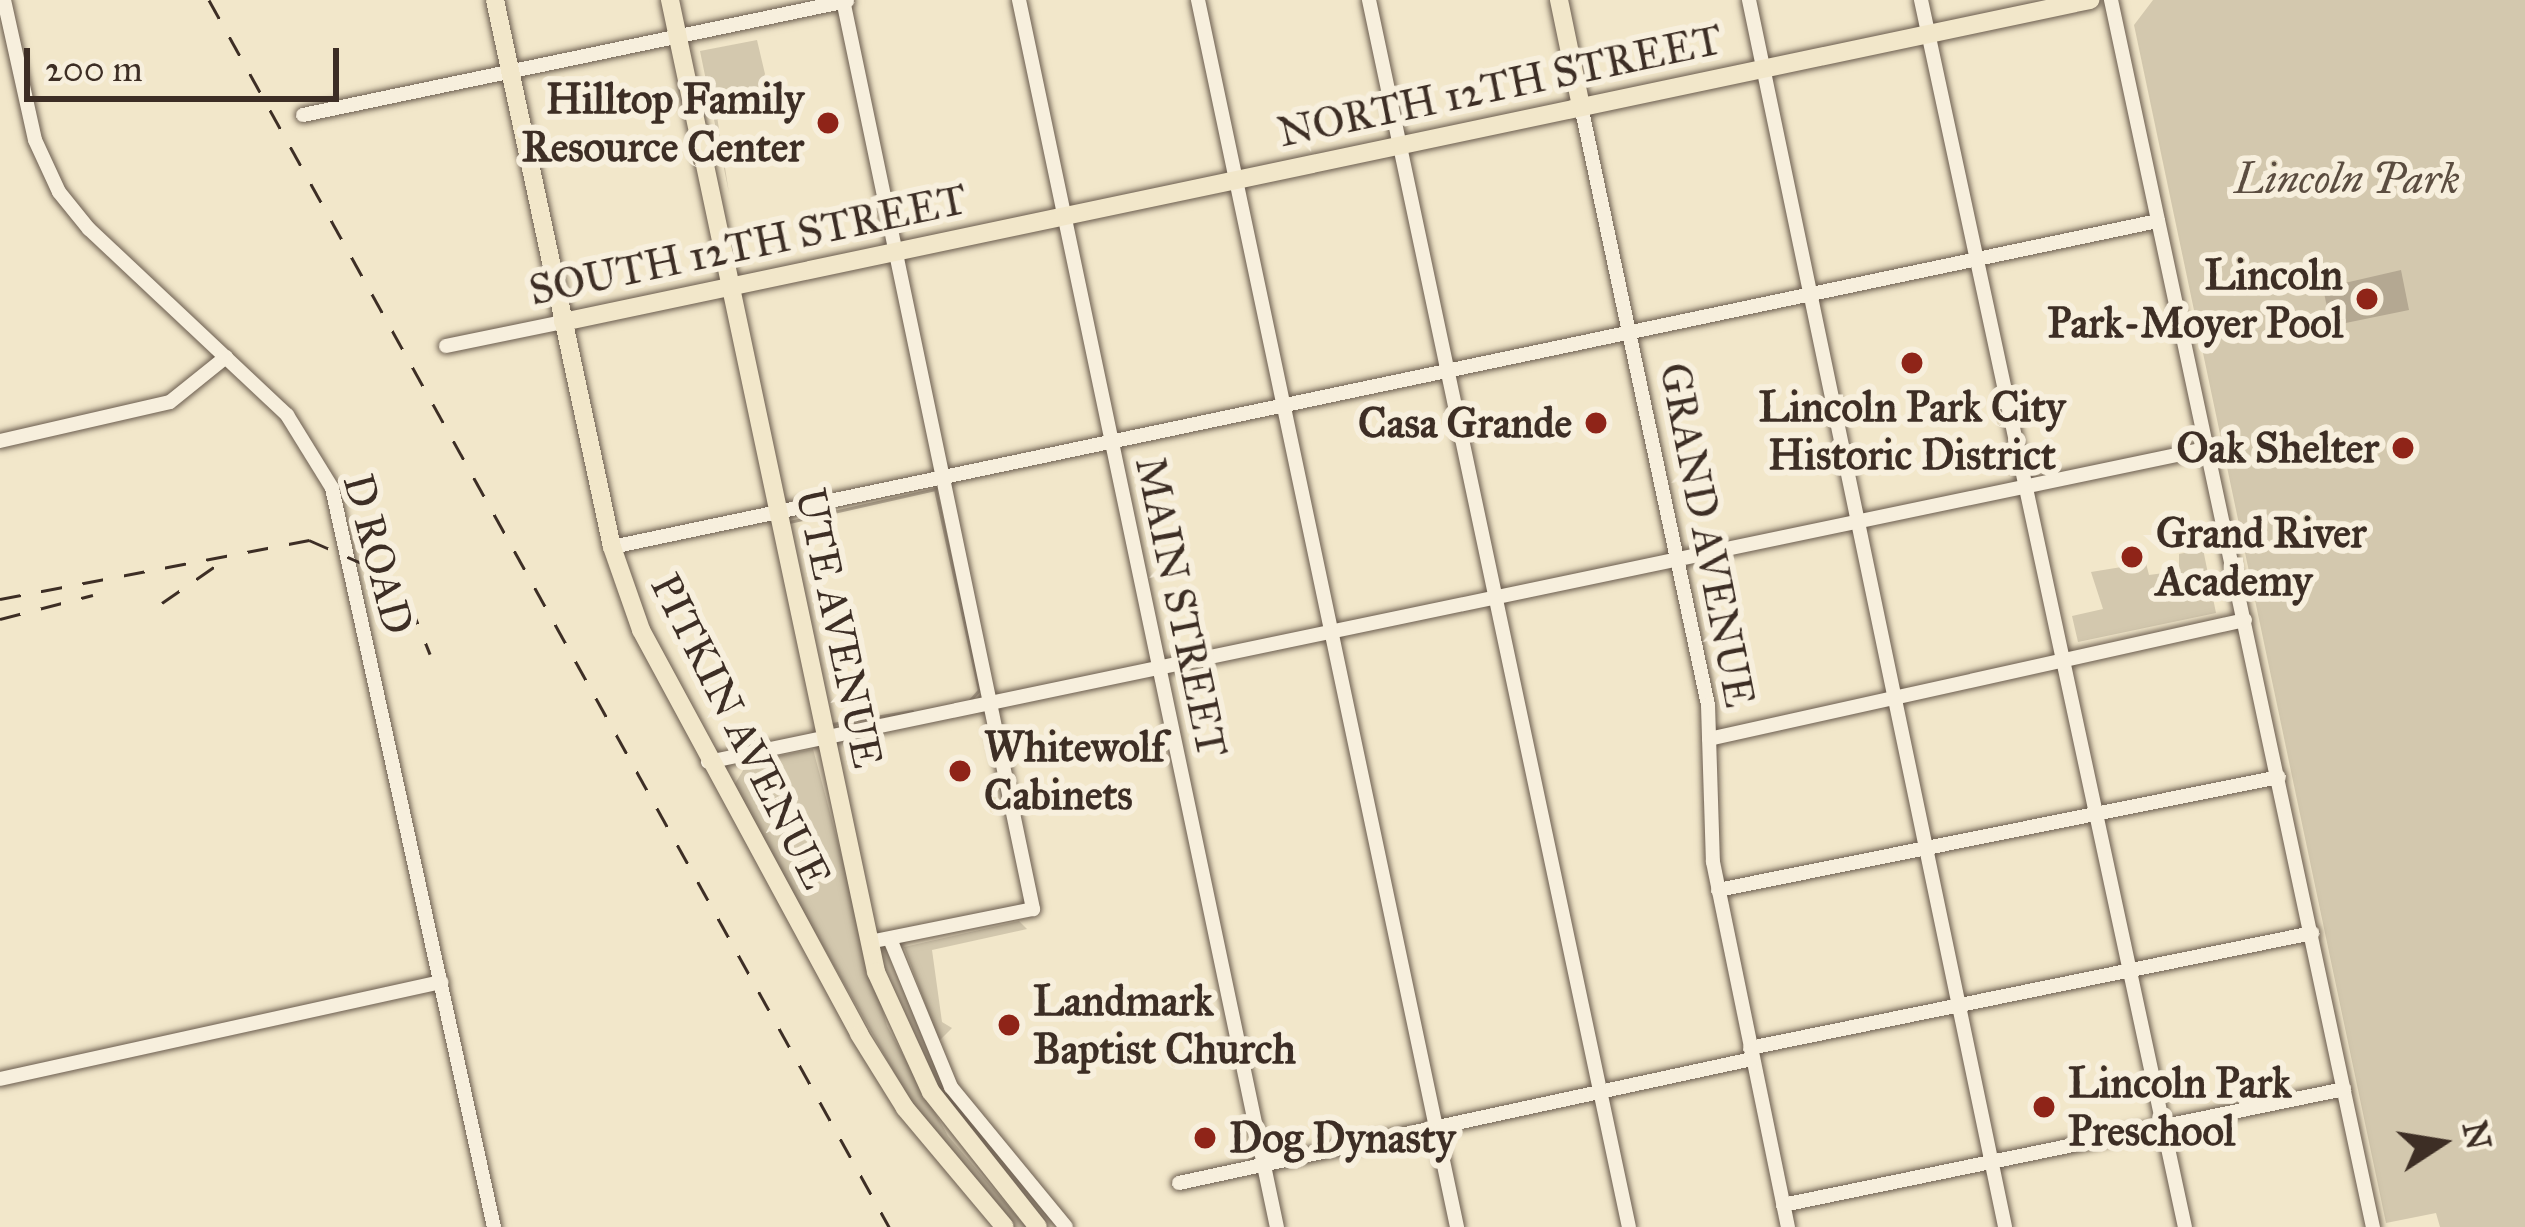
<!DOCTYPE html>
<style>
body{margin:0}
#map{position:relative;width:2525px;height:1227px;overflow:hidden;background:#f2e7ca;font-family:"IM FELL Great Primer",serif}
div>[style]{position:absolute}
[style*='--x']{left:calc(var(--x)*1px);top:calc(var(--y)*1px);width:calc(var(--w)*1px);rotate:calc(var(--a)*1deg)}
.green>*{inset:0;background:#d3c8ae}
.water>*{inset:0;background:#b4a892}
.stream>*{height:3px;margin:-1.5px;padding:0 1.5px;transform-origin:1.5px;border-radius:1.5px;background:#b4a892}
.roads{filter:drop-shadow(0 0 3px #6a5c4e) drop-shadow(0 0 3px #6a5c4e)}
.minor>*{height:14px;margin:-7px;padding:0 7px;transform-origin:7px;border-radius:7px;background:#f7efdd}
.major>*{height:18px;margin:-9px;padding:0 9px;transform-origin:9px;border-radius:9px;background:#f2e7ca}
.rail>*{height:3px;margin-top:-1.5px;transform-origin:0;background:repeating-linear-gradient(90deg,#3d2e25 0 21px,transparent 0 42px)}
.dots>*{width:33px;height:33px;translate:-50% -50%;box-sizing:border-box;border:6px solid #f7efdd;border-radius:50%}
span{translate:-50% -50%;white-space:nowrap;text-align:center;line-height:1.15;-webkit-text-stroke:12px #f7efdd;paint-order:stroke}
.street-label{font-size:42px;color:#3d2e25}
.poi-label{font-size:42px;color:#3d2e25;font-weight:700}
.right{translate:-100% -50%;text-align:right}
.left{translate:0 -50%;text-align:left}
.park-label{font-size:42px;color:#5b4d40;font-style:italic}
.north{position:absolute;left:2381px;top:1083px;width:120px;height:120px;-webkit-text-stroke:9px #f7efdd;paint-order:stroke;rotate:78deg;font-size:33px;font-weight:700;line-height:48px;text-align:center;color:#3d2e25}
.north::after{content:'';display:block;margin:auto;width:42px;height:54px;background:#3d2e25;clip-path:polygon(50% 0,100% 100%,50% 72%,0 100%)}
.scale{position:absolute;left:24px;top:48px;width:315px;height:54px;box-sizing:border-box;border:6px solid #3d2e25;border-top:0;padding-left:15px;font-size:36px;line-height:42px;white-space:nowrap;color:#3d2e25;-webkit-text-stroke:9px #f7efdd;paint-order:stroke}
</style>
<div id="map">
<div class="green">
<i style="clip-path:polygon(2153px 0,2525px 0,2525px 1227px,2440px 1227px,2436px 1213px,2386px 1223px,2134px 25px)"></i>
<i style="clip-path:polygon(757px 40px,765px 74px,759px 89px,752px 97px,749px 89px,714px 97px,729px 193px,700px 51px)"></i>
<i style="clip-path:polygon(2203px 549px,2216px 613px,2078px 642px,2072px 616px,2103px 609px,2091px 572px,2146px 563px,2149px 575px,2179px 571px,2179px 554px)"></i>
<i style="clip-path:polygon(813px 749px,887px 1026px,948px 1136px,1026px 1227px,1013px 1227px,912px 1104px,733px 787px,748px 762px)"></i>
<i style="clip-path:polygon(1019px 921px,1027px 929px,932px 950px,942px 1022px,952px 1028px,939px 1041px,904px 947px)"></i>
</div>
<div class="water">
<i style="clip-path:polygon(2401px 270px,2409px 310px,2331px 326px,2323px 288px)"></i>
</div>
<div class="stream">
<i style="--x:789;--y:522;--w:150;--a:-12.7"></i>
<i style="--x:935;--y:489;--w:206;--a:77.7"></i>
<i style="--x:979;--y:690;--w:13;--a:132"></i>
<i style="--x:832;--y:724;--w:81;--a:-9.2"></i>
</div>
<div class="roads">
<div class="minor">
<i style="--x:4;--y:0;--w:143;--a:77.5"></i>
<i style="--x:35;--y:140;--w:57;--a:65.2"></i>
<i style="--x:59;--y:192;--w:48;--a:51"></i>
<i style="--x:89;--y:229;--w:272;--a:43.2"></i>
<i style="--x:287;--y:415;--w:86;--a:58.3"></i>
<i style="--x:332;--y:488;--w:757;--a:77.64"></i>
<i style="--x:843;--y:0;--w:929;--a:78.19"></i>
<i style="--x:1033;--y:909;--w:167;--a:168.6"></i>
<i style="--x:1019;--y:0;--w:1254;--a:78.13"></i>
<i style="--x:1198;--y:0;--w:1254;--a:78.08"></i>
<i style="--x:1369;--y:0;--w:1254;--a:78.04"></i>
<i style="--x:1749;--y:0;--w:1253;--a:78.21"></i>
<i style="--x:1921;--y:0;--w:1255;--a:77.86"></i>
<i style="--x:2111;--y:0;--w:1255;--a:77.95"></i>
<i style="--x:1581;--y:106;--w:612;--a:78.03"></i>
<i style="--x:1708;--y:705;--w:157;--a:88.2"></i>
<i style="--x:1713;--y:862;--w:373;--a:78.4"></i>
<i style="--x:303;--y:115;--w:556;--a:-11.84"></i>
<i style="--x:446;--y:346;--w:119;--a:-11.6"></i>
<i style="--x:0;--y:441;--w:174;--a:-12.9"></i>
<i style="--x:170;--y:402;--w:72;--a:-38.8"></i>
<i style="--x:612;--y:547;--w:1580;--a:-11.91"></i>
<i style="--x:1709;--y:739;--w:549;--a:-12.52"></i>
<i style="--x:708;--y:762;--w:1529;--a:-11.81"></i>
<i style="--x:1718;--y:890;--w:572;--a:-11.39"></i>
<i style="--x:890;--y:939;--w:160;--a:67.6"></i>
<i style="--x:951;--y:1087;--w:181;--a:50.6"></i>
<i style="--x:1750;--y:1048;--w:574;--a:-11.56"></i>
<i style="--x:0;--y:1079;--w:452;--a:-12.4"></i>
<i style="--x:1179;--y:1183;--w:586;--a:-12.21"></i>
<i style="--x:1783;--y:1205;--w:573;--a:-11.68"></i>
</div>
<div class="major">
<i style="--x:495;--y:0;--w:559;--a:77.93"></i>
<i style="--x:612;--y:547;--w:88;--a:70.7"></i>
<i style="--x:641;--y:630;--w:459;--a:61.6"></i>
<i style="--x:859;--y:1034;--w:87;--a:58.1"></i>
<i style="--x:905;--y:1108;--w:155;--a:50"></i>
<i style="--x:670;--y:0;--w:994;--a:78.03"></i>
<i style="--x:876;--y:972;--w:132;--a:65.4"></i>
<i style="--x:931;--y:1092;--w:172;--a:51.6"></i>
<i style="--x:1559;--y:0;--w:108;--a:78.3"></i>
<i style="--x:563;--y:322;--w:1561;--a:-11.91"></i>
</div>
</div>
<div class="rail">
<i style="--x:209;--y:0;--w:1403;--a:61"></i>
<i style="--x:0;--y:599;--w:315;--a:-10.8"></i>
<i style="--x:309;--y:540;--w:82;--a:23.7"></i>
<i style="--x:384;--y:573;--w:40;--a:50"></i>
<i style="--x:410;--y:604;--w:54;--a:68.2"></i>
<i style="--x:162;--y:603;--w:72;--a:-34.8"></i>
<i style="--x:0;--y:619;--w:96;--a:-14.5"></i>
</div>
<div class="dots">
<i style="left:828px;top:123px;background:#8f2418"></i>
<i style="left:2367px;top:299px;background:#8f2418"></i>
<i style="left:1912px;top:363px;background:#8f2418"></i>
<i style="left:1596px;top:423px;background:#8f2418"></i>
<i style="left:2403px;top:448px;background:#8f2418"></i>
<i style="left:2132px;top:557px;background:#8f2418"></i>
<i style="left:960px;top:771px;background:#8f2418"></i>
<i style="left:1009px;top:1025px;background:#8f2418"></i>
<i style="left:2044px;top:1107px;background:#8f2418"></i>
<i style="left:1205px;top:1138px;background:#8f2418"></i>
</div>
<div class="street-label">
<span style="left:1500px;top:86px;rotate:-12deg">NORTH 12TH STREET</span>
<span style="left:748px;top:245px;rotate:-12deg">SOUTH 12TH STREET</span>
<span style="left:1707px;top:535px;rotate:79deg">GRAND AVENUE</span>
<span style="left:378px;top:554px;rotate:75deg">D ROAD</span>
<span style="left:1181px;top:607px;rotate:78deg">MAIN STREET</span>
<span style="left:839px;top:628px;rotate:78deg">UTE AVENUE</span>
<span style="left:741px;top:731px;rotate:63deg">PITKIN AVENUE</span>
</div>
<div class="poi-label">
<span class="right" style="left:804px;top:123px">Hilltop Family<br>Resource Center</span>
<span class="right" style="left:2343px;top:299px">Lincoln<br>Park-Moyer Pool</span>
<span style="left:1912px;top:431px">Lincoln Park City<br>Historic District</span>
<span class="right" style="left:1572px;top:423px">Casa Grande</span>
<span class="right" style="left:2379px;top:448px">Oak Shelter</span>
<span class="left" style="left:2156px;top:557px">Grand River<br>Academy</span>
<span class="left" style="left:984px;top:771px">Whitewolf<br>Cabinets</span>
<span class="left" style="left:1033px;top:1025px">Landmark<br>Baptist Church</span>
<span class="left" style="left:2068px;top:1107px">Lincoln Park<br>Preschool</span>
<span class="left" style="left:1229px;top:1138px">Dog Dynasty</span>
</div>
<div class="park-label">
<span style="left:2347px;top:179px">Lincoln Park</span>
</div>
<div class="north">N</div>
<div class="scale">200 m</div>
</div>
